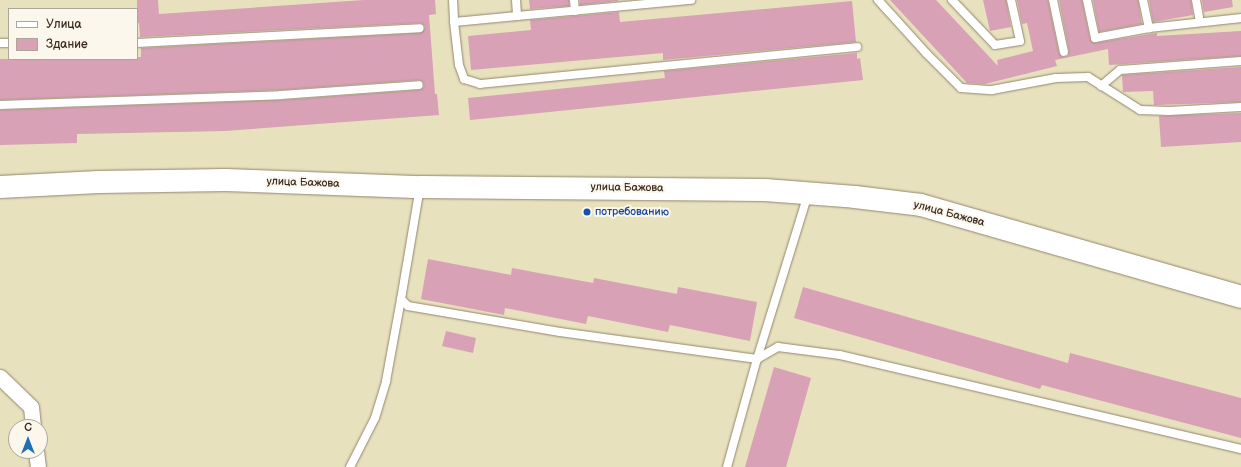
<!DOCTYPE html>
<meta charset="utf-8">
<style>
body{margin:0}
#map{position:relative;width:1241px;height:467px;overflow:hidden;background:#e8e1be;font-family:"Balsamiq Sans",sans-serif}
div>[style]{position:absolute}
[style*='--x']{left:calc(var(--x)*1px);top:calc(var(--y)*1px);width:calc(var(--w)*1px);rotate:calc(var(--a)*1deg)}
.building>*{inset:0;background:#d8a1b6}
.roads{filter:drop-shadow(0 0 1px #92866e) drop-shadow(0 0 1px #92866e)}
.lane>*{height:8px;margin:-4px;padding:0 4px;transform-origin:4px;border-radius:4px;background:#fff}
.street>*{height:15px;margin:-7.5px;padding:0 7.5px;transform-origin:7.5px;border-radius:7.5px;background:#fff}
.highway>*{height:22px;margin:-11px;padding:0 11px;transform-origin:11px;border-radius:11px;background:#fff}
.dots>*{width:11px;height:11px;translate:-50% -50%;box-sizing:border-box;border:2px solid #fbf7ec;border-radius:50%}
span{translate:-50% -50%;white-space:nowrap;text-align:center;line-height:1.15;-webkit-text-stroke:4px #fbf7ec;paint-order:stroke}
.street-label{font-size:11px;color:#3b2a1e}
.transit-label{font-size:11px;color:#164399}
.left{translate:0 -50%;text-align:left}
.legend{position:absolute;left:8px;top:8px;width:130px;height:52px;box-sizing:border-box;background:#fbf7ec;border:1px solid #aea59a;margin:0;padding:5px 7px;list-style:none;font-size:12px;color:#3b2a1e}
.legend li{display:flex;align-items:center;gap:8px;height:20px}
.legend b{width:20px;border:1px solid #aea59a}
.north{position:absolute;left:8px;top:419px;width:40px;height:40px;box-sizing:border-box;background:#fbf7ec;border:1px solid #aea59a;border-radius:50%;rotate:0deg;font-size:11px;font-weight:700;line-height:16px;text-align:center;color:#3b2a1e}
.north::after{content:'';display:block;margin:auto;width:14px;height:18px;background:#1f6fb2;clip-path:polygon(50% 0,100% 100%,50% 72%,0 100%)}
</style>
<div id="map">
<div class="building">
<i style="clip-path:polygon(137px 0,158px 0,159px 14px,364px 0,435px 0,436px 14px,429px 15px,435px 94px,437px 94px,439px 115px,225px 131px,77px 134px,77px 143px,0 145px,0 110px,281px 100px,419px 90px,424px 87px,423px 82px,419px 80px,281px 90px,0 100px,0 59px,137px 59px,137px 57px,141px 57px,141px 48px,420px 33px,425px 28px,424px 25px,420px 23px,140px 37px,139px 23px,137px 23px)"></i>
<i style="clip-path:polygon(529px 0,569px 0,569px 6px,530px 9px)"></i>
<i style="clip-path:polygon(580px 0,618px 0,618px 1px,580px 5px)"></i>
<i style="clip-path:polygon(890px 0,936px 0,998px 66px,997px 60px,1033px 51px,1027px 23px,1022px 24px,1017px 0,1048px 0,1059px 53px,1063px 57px,1068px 56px,1069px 51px,1059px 0,1082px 0,1090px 39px,1094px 43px,1157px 33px,1157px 36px,1241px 31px,1241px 56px,1109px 65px,1108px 49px,1055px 60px,1057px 66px,985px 84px,967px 83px)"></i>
<i style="clip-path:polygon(983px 0,1006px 0,1011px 27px,990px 31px)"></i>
<i style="clip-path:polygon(1093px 0,1138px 0,1142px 24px,1099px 32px)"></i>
<i style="clip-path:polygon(1149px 0,1191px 0,1193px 15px,1153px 22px)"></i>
<i style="clip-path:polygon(1202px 0,1232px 0,1233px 7px,1204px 12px)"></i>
<i style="clip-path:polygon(852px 1px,856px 42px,663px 60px,663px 53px,471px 70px,468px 36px,531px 30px,530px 20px,619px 12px,620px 22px)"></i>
<i style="clip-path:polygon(857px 53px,857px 59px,860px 58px,863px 80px,470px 120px,468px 98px,665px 78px,664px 71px)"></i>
<i style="clip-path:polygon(1241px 67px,1241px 102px,1154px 105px,1153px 91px,1123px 92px,1122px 75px)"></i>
<i style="clip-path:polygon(1241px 113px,1241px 142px,1161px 147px,1159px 116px)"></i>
<i style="clip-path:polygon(428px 259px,511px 275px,512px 268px,593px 283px,594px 278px,677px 294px,678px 287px,757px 302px,750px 341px,670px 325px,668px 332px,588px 316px,586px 324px,505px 308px,504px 315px,421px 299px)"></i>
<i style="clip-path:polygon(803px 287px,1068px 363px,1070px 353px,1241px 398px,1241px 438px,1042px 385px,1040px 389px,794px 318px)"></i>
<i style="clip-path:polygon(446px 331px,476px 338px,473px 353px,442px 346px)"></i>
<i style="clip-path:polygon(774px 367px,811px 378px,786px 467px,745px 467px)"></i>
</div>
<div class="roads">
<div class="lane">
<i style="--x:453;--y:0;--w:22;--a:87"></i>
<i style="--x:516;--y:0;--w:16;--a:86"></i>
<i style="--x:517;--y:16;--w:63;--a:174.6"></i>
<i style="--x:454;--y:22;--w:43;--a:83.4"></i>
<i style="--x:459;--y:65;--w:15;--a:70"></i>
<i style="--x:464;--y:79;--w:17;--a:17"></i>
<i style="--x:480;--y:84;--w:379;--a:-5.6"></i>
<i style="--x:574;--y:0;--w:11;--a:85"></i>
<i style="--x:878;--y:0;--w:72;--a:47.8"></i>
<i style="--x:926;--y:53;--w:49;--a:45"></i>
<i style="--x:961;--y:88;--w:31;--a:4"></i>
<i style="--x:992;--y:90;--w:65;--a:-10.6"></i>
<i style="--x:1056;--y:78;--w:32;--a:-2"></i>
<i style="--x:1088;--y:77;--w:62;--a:32.4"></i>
<i style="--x:1140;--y:110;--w:29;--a:2"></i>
<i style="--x:1169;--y:111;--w:72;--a:-3.2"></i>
<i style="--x:952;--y:0;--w:62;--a:46.3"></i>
<i style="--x:995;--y:45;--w:25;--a:-9"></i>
<i style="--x:1020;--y:41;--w:42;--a:-102.4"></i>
<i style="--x:1053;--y:0;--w:53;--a:78.1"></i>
<i style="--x:1087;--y:0;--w:39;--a:78"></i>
<i style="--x:1095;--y:38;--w:55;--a:-10.5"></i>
<i style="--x:1149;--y:28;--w:93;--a:-6.2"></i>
<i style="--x:1143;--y:0;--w:29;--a:78"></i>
<i style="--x:1196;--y:0;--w:22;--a:80"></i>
<i style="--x:517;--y:16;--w:175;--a:-5.3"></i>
<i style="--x:0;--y:43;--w:9;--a:0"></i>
<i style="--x:137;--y:43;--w:283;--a:-3"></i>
<i style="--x:1101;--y:86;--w:25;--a:-40"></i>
<i style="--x:1120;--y:70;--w:121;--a:-4.3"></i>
<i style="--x:0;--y:105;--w:281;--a:-2"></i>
<i style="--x:281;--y:95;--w:138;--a:-4.1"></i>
<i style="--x:420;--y:187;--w:114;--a:99.6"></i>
<i style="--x:401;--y:299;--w:10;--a:45"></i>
<i style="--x:408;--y:306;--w:154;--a:9.7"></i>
<i style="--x:560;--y:332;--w:199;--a:7.8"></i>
<i style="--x:757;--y:359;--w:24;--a:-30"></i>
<i style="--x:778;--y:347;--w:63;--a:7.4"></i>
<i style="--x:840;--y:355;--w:412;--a:13.2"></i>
<i style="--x:350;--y:467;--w:55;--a:-63"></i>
<i style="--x:375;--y:418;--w:39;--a:-73"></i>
<i style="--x:386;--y:381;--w:83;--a:-79.6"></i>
<i style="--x:727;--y:467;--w:112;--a:-74.5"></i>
<i style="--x:757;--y:359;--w:173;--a:-72.8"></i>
</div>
<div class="street">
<i style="--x:0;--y:377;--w:43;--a:44.1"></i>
<i style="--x:31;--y:407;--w:20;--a:84"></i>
<i style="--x:36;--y:451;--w:16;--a:83"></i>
</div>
<div class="highway">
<i style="--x:0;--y:187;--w:99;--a:-2.9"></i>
<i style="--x:99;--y:182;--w:127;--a:-0.9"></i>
<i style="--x:226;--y:180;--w:195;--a:2.1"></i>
<i style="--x:421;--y:187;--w:344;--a:0.5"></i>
<i style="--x:765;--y:190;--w:90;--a:4.4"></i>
<i style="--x:855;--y:197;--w:66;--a:6.9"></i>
<i style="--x:921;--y:205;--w:333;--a:16"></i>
</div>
</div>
<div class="dots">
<i style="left:587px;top:212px;background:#1a4fb4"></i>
</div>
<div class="street-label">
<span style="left:303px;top:183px;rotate:2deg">улица Бажова</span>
<span style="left:627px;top:188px;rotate:1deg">улица Бажова</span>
<span style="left:949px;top:214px;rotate:15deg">улица Бажова</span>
</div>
<div class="transit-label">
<span class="left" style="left:595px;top:212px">потребованию</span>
</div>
<ul class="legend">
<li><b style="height:5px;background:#fff"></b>Улица</li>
<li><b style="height:11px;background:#d8a1b6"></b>Здание</li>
</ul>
<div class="north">С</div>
</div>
